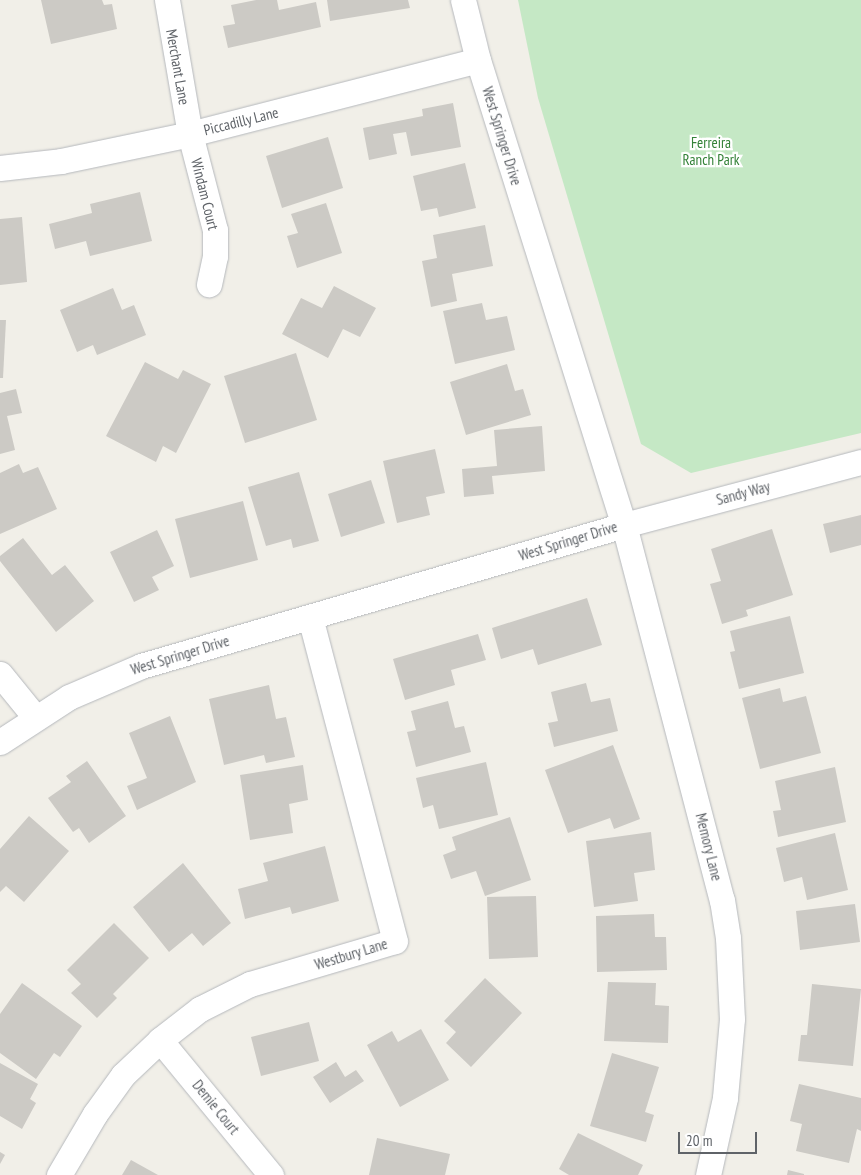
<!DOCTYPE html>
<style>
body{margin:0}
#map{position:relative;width:861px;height:1175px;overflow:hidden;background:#f1efe8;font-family:"PT Sans Narrow",sans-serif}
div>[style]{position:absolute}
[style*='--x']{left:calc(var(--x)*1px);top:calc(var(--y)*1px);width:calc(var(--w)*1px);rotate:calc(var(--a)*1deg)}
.green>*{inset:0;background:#c5e8c5}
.building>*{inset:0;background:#cccac5}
.roads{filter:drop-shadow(0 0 1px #b5b8bc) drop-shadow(0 0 1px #b5b8bc)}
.street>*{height:25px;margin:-12.5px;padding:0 12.5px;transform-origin:12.5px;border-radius:12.5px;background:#fff}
span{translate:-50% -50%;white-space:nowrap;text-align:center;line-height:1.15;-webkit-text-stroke:4.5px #fff;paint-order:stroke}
.street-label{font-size:15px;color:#5f6368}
.park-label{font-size:15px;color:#348238}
.scale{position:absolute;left:678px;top:1132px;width:79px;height:22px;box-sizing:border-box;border:2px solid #5f6368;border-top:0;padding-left:6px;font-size:15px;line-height:18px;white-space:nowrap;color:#5f6368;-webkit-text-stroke:4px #fff;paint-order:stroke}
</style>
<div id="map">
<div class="green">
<i style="clip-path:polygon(518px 0,861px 0,861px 433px,691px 473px,641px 444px,538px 98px)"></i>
</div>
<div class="building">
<i style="clip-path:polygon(41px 0,102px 0,104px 5px,112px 4px,117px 29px,51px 44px)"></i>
<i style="clip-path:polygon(256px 0,277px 0,279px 10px,316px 2px,321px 27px,228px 48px,223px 26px,235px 24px,231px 5px)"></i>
<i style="clip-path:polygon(327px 0,408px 0,410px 8px,330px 21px)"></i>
<i style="clip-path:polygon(453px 103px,461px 147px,411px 156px,406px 132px,393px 134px,397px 154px,369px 160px,363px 128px,423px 116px,422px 109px)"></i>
<i style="clip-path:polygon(328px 137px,343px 188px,282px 208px,266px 156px)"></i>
<i style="clip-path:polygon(465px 163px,476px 208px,439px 217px,437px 208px,421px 211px,413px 176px)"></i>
<i style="clip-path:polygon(140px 192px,152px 241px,90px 256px,86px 241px,55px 249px,49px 224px,92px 213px,90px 204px)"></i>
<i style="clip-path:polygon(326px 203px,342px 253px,297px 268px,287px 236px,298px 233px,291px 214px)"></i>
<i style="clip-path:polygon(22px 217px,27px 282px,0 285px,0 219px)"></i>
<i style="clip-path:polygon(485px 225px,493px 266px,452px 274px,457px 301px,431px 307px,422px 261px,437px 258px,433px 235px)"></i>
<i style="clip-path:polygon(334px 286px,376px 308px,360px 337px,343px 329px,328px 358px,282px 334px,301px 298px,322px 308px)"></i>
<i style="clip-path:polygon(113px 288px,122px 310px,134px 305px,146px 335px,97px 355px,93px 345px,77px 352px,60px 310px)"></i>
<i style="clip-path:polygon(482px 303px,486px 320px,507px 316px,515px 350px,455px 364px,443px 311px)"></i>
<i style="clip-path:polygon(0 320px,6px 320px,3px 378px,0 378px)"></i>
<i style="clip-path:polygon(296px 353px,317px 420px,245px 443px,224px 376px)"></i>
<i style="clip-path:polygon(145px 362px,178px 379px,183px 370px,211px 384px,176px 453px,163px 446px,156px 462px,106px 436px)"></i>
<i style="clip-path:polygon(507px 364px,515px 391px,523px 389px,531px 415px,466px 435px,450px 382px)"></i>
<i style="clip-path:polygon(16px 389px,22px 413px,7px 416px,15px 450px,0 454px,0 393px)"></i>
<i style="clip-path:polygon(542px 426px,545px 471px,492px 476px,494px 494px,464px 497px,462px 469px,497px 466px,494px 430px)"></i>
<i style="clip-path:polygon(435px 449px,445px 493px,426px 497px,430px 515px,397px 523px,383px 461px)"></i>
<i style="clip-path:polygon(19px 464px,23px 473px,38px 467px,57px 509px,0 534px,0 473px)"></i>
<i style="clip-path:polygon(299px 472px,319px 541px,293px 548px,291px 539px,266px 546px,248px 487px)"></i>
<i style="clip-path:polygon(371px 480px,385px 523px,341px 537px,328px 494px)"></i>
<i style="clip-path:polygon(243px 501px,258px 560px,190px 578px,175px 519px)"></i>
<i style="clip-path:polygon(861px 515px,861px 545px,830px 553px,823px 524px)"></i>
<i style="clip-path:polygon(772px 529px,793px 595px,746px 610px,748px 616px,722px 624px,710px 584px,721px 581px,711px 549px)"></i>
<i style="clip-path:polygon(157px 530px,174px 566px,152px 577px,159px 590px,134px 602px,110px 552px)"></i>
<i style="clip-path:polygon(23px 538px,52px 575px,65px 565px,94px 601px,56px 632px,0 561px,0 556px)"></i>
<i style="clip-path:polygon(587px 598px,602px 645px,538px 665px,533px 649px,501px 659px,492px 628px)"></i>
<i style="clip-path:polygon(790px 616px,804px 673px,739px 689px,730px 652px,735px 651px,730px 631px)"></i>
<i style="clip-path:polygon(478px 634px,486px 660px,451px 670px,455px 685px,405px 700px,393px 659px)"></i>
<i style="clip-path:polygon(586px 683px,591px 702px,610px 698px,618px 731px,554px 747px,548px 723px,558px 721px,551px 692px)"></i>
<i style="clip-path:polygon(269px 685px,276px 719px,286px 717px,295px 757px,266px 763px,264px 755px,224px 765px,209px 699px)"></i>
<i style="clip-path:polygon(780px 688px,783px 702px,806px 696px,821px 753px,760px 769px,742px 698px)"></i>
<i style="clip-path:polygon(448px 701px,455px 728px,464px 726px,471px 752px,416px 767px,407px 732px,416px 730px,411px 711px)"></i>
<i style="clip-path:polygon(170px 716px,196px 782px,137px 810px,127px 786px,147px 778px,129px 733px)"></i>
<i style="clip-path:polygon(613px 745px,640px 819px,614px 829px,610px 818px,568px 833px,545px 770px)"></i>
<i style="clip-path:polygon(87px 761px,126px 816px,89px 843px,79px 828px,73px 832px,48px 798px,71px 782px,66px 776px)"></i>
<i style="clip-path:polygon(486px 762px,498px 815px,439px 829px,433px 805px,423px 808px,416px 778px)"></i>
<i style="clip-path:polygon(303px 765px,308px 800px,289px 804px,293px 833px,250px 840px,240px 775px)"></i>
<i style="clip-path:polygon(835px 767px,846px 822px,778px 837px,773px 811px,781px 810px,775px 781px)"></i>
<i style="clip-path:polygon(29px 816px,69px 851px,24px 902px,6px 886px,0 892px,0 849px)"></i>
<i style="clip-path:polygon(510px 817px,531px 880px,485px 896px,476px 871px,451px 879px,443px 855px,456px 850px,452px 837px)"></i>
<i style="clip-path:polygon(651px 832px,655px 870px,634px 873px,638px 901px,594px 907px,586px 841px)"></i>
<i style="clip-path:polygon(835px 833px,848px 890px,807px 900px,802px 877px,784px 882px,776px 848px)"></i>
<i style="clip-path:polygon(325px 846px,339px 901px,292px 914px,290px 907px,245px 919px,238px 889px,268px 881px,263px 863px)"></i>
<i style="clip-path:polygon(183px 863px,231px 923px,203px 946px,192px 933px,169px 952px,133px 907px)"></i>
<i style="clip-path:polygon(536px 896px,538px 957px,489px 959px,487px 897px)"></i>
<i style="clip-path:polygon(855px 904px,860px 942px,800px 950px,796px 911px)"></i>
<i style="clip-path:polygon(654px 914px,655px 937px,666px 937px,667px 970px,597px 972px,596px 916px)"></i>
<i style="clip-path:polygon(114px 923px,149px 958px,113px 994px,117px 998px,97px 1018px,71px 993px,81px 984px,67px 970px)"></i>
<i style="clip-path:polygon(485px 978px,522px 1013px,471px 1067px,446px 1043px,456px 1032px,444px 1021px)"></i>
<i style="clip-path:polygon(608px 982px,656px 983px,655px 1005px,669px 1006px,668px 1043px,604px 1041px)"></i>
<i style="clip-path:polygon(22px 983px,82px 1026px,60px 1057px,54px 1053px,36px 1079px,0 1053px,0 1014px)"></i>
<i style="clip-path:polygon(812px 984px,861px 989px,853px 1066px,798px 1061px,801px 1035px,807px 1035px)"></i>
<i style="clip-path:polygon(309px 1022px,319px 1061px,261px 1076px,251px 1037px)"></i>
<i style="clip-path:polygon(421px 1029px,449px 1080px,400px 1107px,367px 1045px,392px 1031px,398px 1042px)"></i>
<i style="clip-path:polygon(612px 1053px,659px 1067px,645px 1112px,654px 1115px,646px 1142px,590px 1126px)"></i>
<i style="clip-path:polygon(336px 1062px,345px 1077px,356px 1070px,364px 1081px,330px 1103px,313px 1077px)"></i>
<i style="clip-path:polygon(0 1063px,38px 1084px,30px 1099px,36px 1103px,22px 1129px,0 1116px)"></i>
<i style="clip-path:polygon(799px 1084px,861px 1098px,861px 1131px,857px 1129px,849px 1163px,796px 1151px,802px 1124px,790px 1121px)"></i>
<i style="clip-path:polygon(578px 1133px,643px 1165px,638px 1175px,569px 1175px,559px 1169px)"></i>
<i style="clip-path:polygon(377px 1138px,450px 1154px,445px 1175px,369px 1175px)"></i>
<i style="clip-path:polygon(0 1152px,5px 1155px,0 1164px)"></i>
<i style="clip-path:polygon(131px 1160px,158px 1175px,122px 1175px)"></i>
<i style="clip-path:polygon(788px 1170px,804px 1174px,804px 1175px,787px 1175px)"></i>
</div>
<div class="roads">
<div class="street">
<i style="--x:167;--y:0;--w:136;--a:80.3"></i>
<i style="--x:190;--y:134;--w:99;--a:75.4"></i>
<i style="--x:215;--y:230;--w:26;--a:90"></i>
<i style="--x:215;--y:256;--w:29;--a:102"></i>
<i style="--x:463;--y:0;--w:62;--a:76"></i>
<i style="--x:478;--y:60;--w:487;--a:72.6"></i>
<i style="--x:624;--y:525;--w:388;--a:75.4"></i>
<i style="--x:722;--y:900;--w:38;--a:81"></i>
<i style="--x:728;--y:938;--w:81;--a:87.2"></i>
<i style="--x:732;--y:1019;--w:79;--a:95.1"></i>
<i style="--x:725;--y:1098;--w:79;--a:102.4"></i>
<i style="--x:0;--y:168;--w:61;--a:-6.5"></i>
<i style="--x:61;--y:161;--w:132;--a:-11.8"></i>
<i style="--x:190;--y:134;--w:297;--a:-14.4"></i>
<i style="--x:0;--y:674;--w:55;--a:50.9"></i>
<i style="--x:0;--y:742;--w:82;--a:-33.1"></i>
<i style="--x:69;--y:697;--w:78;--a:-23.3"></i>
<i style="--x:141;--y:666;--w:503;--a:-16.27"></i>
<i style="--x:624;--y:525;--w:245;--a:-14.9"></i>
<i style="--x:160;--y:1040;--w:175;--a:50.6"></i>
<i style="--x:59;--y:1175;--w:71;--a:-59.5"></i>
<i style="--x:95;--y:1114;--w:48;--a:-54.3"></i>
<i style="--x:123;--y:1075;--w:51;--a:-43.4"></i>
<i style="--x:160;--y:1040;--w:51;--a:-37.8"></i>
<i style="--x:200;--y:1009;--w:56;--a:-26.6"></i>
<i style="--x:250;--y:984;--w:151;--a:-16.5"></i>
<i style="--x:395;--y:941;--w:335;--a:-104.7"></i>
</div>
</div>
<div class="street-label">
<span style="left:178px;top:67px;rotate:80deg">Merchant Lane</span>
<span style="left:241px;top:121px;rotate:-14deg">Piccadilly Lane</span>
<span style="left:502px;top:136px;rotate:73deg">West Springer Drive</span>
<span style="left:205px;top:194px;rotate:76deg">Windam Court</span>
<span style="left:743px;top:493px;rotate:-15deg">Sandy Way</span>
<span style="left:568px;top:541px;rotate:-17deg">West Springer Drive</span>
<span style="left:180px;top:655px;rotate:-17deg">West Springer Drive</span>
<span style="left:709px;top:847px;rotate:76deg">Memory Lane</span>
<span style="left:351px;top:954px;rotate:-17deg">Westbury Lane</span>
<span style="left:216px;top:1107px;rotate:51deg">Demie Court</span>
</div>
<div class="park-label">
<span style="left:711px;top:151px">Ferreira<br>Ranch Park</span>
</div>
<div class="scale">20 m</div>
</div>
